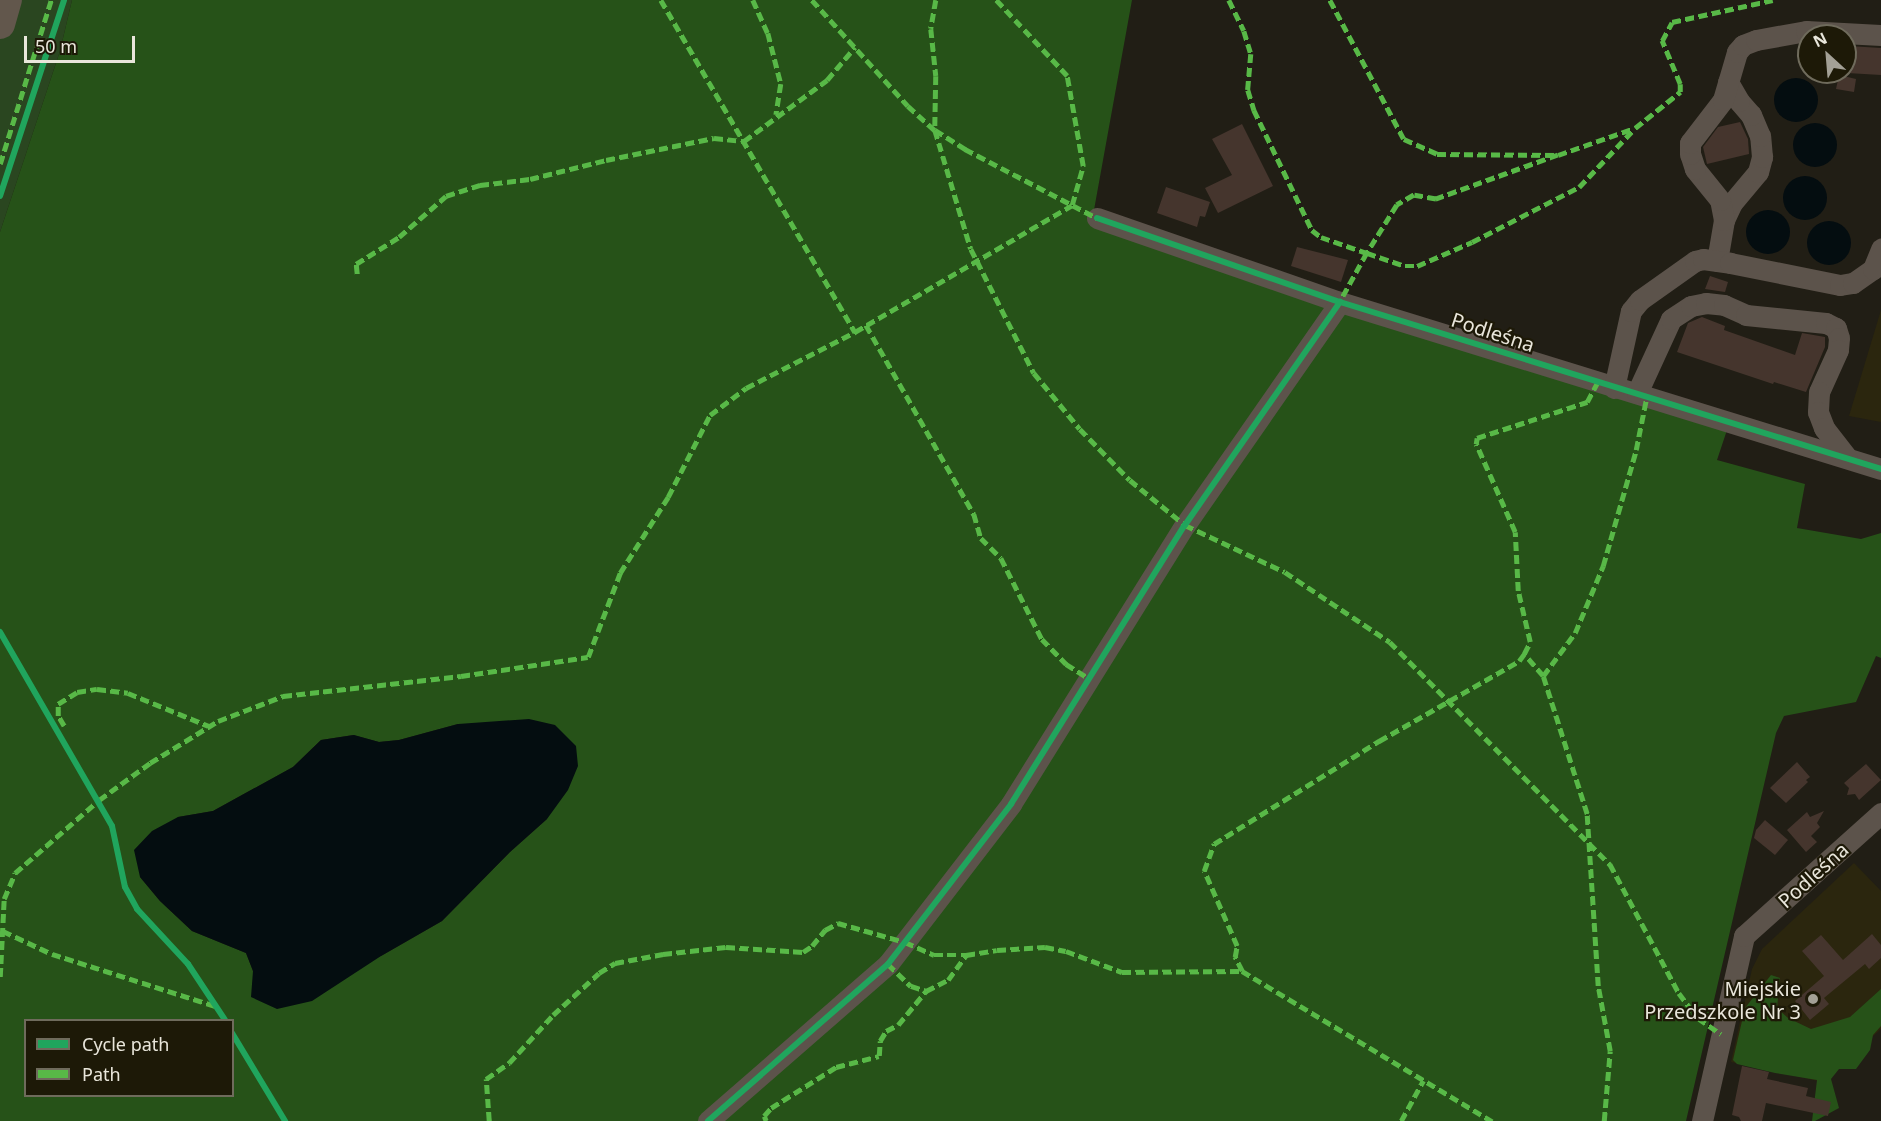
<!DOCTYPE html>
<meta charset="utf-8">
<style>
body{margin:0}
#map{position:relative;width:1881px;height:1121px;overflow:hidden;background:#211e15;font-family:"Noto Sans",sans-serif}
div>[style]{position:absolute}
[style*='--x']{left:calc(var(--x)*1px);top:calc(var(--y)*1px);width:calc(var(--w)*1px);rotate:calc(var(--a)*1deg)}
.built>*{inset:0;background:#2b260e}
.green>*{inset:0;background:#2a4620}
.forest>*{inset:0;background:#265218}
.water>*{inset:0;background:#040d10}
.round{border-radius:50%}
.building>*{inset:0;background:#45352d}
.minor>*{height:21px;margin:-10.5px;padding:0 10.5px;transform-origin:10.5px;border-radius:10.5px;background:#5c534b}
.highway>*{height:30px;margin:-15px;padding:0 15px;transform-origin:15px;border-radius:15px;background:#62574c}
.quiet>*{height:4.5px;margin-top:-2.25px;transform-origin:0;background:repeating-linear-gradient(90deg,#58b947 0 9px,transparent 0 13.5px)}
.cycleway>*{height:6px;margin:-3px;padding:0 3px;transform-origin:3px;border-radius:3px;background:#20a55d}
.dots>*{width:16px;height:16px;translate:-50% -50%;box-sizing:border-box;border:3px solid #1d1907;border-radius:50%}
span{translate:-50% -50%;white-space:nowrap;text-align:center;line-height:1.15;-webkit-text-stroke:4.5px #1d1907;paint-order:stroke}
.street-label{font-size:20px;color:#e9e6db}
.poi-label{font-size:20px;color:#e9e6db}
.right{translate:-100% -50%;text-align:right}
.legend{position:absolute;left:24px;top:1019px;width:210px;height:78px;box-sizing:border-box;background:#1d1907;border:2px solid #6f6b5c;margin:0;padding:8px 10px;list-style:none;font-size:18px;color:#e9e6db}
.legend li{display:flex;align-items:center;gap:12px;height:30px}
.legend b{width:30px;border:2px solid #6f6b5c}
.north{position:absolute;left:1797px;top:24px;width:60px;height:60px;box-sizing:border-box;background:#1d1907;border:2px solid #6f6b5c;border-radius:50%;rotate:334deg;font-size:16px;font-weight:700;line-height:24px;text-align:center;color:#e9e6db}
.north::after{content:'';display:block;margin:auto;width:21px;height:27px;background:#a3a096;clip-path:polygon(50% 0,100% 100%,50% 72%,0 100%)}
.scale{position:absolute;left:24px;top:36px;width:111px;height:27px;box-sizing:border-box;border:3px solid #e9e6db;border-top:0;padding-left:8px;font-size:18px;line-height:21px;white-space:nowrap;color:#e9e6db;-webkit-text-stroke:4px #1d1907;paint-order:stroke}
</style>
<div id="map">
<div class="built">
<i style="clip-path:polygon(1881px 310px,1881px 422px,1849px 416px)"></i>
<i style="clip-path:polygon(1854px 863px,1881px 891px,1881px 1029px,1823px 1082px,1731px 1062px,1752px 969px,1762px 949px)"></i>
</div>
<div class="green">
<i style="clip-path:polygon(0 0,72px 0,60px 51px,0 232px)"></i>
</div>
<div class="forest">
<i style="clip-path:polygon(evenodd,72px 0,1132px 0,1092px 221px,1728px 427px,1717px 460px,1805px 484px,1797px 528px,1861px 539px,1881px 533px,1881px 658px,1876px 656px,1856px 702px,1784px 716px,1776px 733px,1686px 1121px,0 1121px,0 232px,60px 51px,72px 0,458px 724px,547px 819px,510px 852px,442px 921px,381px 956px,253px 971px,246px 953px,192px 931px,160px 901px,140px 877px,178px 817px,213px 811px,293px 767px,321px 740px,353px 735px,379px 742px,399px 740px,458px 724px,72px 0,26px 1020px,232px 1020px,232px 1096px,26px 1096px,26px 1020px)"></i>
<i style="clip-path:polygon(1771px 975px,1780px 978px,1777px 1008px,1788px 1018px,1811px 1029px,1850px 1017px,1881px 989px,1881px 1026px,1873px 1035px,1870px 1050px,1856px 1069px,1839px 1069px,1831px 1079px,1839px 1108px,1815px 1121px,1812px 1121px,1817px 1080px,1775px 1073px,1737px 1064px,1733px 1060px,1745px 1008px)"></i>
</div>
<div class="water">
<i class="round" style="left:1774px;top:78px;width:44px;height:44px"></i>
<i class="round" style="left:1793px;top:123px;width:44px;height:44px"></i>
<i class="round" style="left:1783px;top:176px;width:44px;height:44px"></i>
<i class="round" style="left:1746px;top:210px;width:44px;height:44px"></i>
<i class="round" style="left:1807px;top:221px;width:44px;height:44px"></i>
<i style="clip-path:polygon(529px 719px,555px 725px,576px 746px,578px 766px,568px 790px,547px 819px,510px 852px,442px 921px,381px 956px,312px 1001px,277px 1009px,251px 997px,253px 971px,246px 953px,192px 931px,160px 901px,140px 877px,134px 850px,152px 831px,178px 817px,213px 811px,293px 767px,321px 740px,354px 735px,379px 742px,399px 740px,458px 724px)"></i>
</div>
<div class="building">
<i style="clip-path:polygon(1849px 46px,1881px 48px,1881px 75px,1847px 73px)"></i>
<i style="clip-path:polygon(1839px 75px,1856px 79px,1854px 92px,1836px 89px)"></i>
<i style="clip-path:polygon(1740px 122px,1748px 139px,1749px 154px,1707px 164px,1703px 147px,1718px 127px)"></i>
<i style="clip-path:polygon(1242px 124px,1273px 186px,1218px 213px,1205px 188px,1232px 175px,1212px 139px)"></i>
<i style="clip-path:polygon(1166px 187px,1210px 202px,1205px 217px,1200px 216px,1197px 227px,1157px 213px)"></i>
<i style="clip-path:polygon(1297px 247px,1348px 260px,1341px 282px,1291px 266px)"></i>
<i style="clip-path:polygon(1710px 276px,1728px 282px,1725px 292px,1705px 289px)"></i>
<i style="clip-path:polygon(1702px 317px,1725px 326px,1724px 330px,1795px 355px,1802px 333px,1825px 337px,1825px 347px,1806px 392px,1774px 382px,1773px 384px,1677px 352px,1688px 323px)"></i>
<i style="clip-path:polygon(1797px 762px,1810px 777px,1806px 780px,1808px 782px,1786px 803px,1770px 788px)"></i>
<i style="clip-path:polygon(1866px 764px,1881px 780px,1859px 800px,1855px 794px,1847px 795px,1849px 788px,1844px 783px)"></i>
<i style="clip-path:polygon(1824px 811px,1817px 823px,1820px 827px,1811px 836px,1817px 842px,1806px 852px,1787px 830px,1807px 812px,1810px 817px)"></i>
<i style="clip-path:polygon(1765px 820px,1788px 840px,1775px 855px,1754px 838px,1756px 830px)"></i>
<i style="clip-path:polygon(1872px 934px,1881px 945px,1881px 958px,1869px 969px,1865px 964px,1824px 998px,1829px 1004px,1810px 1020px,1795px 1001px,1824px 976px,1802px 951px,1821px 935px,1843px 960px)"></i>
<i style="clip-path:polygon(1742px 1066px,1769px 1072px,1767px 1079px,1808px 1088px,1806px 1096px,1831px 1102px,1828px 1116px,1766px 1103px,1762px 1121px,1741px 1121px,1739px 1117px,1732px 1115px)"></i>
</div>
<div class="minor">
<i style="--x:1097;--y:218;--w:257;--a:19.1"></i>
<i style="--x:1340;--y:302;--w:566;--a:17.15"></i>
<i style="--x:1724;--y:220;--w:19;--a:-65"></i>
<i style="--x:1732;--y:203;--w:40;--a:-50"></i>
<i style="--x:1758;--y:172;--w:16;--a:-75"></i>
<i style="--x:1762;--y:157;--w:21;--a:-95"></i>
<i style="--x:1760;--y:136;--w:23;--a:-113"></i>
<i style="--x:1751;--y:115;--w:18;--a:-131"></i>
<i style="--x:1739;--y:101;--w:22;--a:-120"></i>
<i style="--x:1717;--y:261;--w:42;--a:-80.3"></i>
<i style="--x:1724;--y:220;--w:20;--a:-101"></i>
<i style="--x:1720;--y:200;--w:40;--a:-129"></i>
<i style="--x:1695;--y:169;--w:16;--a:-108"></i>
<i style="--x:1690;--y:154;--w:11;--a:-90"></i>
<i style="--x:1690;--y:143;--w:54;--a:-52.5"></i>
<i style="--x:1723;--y:100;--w:50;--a:-73.7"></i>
<i style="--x:1737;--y:52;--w:9;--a:-49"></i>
<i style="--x:1743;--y:45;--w:14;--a:-21"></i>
<i style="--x:1756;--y:40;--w:51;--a:-10.2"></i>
<i style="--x:1806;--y:31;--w:75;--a:3.1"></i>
<i style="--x:1614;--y:388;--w:79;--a:-77.6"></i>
<i style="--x:1631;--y:311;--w:14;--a:-51"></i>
<i style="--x:1640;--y:300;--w:67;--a:-35.3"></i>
<i style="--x:1695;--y:261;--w:8;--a:-14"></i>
<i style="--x:1703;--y:259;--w:27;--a:8"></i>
<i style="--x:1730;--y:263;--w:112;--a:11.3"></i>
<i style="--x:1840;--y:285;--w:13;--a:-9"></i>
<i style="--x:1853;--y:283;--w:24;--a:-35"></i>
<i style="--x:1873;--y:269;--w:22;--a:-68"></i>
<i style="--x:1637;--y:393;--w:81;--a:-65.3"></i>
<i style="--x:1671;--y:319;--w:24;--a:-33"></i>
<i style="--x:1691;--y:306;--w:15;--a:-11"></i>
<i style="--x:1706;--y:303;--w:18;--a:6"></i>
<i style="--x:1724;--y:305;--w:24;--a:24"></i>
<i style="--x:1746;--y:315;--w:80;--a:5.7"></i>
<i style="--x:1826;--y:323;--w:11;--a:27"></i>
<i style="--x:1836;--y:328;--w:10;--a:73"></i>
<i style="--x:1839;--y:338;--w:12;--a:95"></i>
<i style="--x:1838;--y:350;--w:46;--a:114.3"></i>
<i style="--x:1819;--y:392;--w:20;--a:93"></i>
<i style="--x:1818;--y:412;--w:17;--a:69"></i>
<i style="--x:1824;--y:428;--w:37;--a:52"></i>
<i style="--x:708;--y:1121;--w:239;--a:-41.1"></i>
<i style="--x:888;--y:964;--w:202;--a:-52.4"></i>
<i style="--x:1011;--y:804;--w:329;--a:-58.1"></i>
<i style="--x:1185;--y:525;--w:272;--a:-55.2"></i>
<i style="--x:1702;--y:1121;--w:190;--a:-77.2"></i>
<i style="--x:1744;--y:936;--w:184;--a:-41.9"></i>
</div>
<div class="highway">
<i style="--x:0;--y:24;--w:25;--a:-74"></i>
</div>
<div class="quiet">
<i style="--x:661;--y:0;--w:385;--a:59.7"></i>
<i style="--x:753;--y:0;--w:36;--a:66"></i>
<i style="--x:768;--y:33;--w:53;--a:75.7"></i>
<i style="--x:781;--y:84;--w:31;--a:99"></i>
<i style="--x:812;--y:0;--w:143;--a:47.8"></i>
<i style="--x:908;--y:106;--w:36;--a:42"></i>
<i style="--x:935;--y:130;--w:36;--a:32"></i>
<i style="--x:965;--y:149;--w:149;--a:27.6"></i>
<i style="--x:936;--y:0;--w:29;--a:100"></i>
<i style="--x:931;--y:29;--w:47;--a:83.9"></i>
<i style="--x:936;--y:76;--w:54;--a:91.1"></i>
<i style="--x:935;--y:130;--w:124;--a:73.2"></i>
<i style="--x:971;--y:249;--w:139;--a:63.1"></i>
<i style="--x:1034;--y:373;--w:72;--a:50.6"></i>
<i style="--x:1080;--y:429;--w:71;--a:45.6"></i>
<i style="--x:1130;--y:480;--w:71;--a:39.3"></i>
<i style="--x:1185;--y:525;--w:110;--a:25.2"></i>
<i style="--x:1285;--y:572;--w:126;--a:33.7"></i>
<i style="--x:1390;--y:642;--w:313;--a:45.3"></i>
<i style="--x:1610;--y:864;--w:146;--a:61.9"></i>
<i style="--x:1679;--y:993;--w:31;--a:53"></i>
<i style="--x:1698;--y:1018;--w:28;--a:35"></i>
<i style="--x:1229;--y:0;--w:34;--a:64"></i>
<i style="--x:1244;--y:31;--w:24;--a:73"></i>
<i style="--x:1251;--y:54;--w:36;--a:95"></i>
<i style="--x:1248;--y:90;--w:21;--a:73"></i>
<i style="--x:1254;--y:110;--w:133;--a:64.2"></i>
<i style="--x:1312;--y:230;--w:11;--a:38"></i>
<i style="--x:1321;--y:237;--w:49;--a:19.2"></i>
<i style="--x:1367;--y:253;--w:56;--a:118.9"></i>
<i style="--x:1330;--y:0;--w:157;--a:62"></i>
<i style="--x:1404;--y:139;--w:36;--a:24"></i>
<i style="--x:1437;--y:154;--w:121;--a:0.5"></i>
<i style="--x:1558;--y:155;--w:78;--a:-19.4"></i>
<i style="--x:1558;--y:155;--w:130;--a:160.2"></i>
<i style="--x:1436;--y:199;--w:22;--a:-170"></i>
<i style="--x:1414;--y:195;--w:20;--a:150"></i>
<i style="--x:1397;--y:205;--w:57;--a:122"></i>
<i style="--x:1367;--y:253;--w:40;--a:18.9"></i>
<i style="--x:1405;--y:266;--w:12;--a:0"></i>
<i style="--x:1417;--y:266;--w:60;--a:-23.6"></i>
<i style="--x:1472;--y:242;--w:120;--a:-27.2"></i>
<i style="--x:1579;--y:187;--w:81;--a:-46.5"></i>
<i style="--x:1635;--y:128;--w:58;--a:-38.7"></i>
<i style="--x:1680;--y:92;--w:8;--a:-90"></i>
<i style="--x:1680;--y:84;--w:47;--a:-112.7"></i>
<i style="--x:1662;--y:41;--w:21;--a:-62"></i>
<i style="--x:1672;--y:22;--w:103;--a:-12.3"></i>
<i style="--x:0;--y:164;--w:172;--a:-72.7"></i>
<i style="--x:357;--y:274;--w:10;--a:-96"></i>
<i style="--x:356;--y:264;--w:51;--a:-32.1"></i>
<i style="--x:399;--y:237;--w:62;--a:-41.1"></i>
<i style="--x:446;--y:196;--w:36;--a:-18"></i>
<i style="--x:480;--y:185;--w:50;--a:-6.8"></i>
<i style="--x:530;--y:179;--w:78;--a:-14"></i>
<i style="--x:606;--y:160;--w:110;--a:-11.5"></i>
<i style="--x:714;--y:138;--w:30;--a:6"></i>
<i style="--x:744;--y:141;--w:103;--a:-36.3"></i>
<i style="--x:827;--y:80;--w:43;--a:-49.7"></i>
<i style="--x:866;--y:325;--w:218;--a:60.3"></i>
<i style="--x:974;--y:514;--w:25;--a:74"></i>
<i style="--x:981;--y:538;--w:28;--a:45"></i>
<i style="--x:1001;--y:558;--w:91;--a:63.2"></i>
<i style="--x:1042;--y:639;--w:35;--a:46"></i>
<i style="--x:1066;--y:664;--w:28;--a:32"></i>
<i style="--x:1543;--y:676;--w:29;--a:-131"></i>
<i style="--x:1524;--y:654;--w:13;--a:-63"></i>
<i style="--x:1530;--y:642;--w:52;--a:-103.2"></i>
<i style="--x:1518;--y:591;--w:59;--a:-92.9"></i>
<i style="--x:1515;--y:532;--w:96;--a:-113.9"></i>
<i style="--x:1476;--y:444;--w:6;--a:-81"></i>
<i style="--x:1477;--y:438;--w:116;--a:-18.1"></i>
<i style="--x:1587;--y:402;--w:21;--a:-62"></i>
<i style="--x:64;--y:726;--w:12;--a:-121"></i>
<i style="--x:58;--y:716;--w:12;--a:-90"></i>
<i style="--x:58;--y:704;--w:22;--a:-32"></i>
<i style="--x:77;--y:692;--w:20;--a:-9"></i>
<i style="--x:97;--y:689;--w:31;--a:7"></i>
<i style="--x:128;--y:693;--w:87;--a:22.2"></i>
<i style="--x:3;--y:931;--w:54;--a:25.1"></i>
<i style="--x:52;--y:954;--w:171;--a:17.7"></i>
<i style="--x:888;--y:964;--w:32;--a:44"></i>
<i style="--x:911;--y:986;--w:16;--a:18"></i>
<i style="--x:1242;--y:971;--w:16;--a:-117"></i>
<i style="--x:1235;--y:957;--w:11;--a:-80"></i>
<i style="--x:1237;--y:946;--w:82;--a:-113.7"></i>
<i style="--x:1204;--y:871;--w:29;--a:-70"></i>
<i style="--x:1214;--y:844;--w:195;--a:-32"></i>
<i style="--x:1379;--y:741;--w:161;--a:-29.7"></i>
<i style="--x:1519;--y:661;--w:9;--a:-54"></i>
<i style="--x:0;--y:977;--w:78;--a:-87.1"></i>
<i style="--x:4;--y:899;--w:28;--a:-67"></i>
<i style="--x:15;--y:873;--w:111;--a:-41"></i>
<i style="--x:99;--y:800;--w:63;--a:-36"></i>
<i style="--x:150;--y:763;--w:80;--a:-31.7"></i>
<i style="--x:218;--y:721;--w:70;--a:-21"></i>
<i style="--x:283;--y:696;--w:179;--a:-6.4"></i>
<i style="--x:461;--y:676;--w:128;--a:-8.5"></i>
<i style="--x:588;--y:657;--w:90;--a:-69.1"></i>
<i style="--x:620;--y:573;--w:90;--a:-57.7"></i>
<i style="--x:668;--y:497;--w:92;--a:-62.9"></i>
<i style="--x:710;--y:415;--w:45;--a:-36.9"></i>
<i style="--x:746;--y:388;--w:123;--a:-27.2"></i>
<i style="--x:855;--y:332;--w:251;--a:-30.3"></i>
<i style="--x:1072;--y:205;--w:41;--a:-74.2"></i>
<i style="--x:1083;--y:166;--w:91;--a:-100.1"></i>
<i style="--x:1067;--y:76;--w:104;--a:-133.1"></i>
<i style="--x:489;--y:1121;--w:42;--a:-94.1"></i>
<i style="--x:486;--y:1079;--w:28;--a:-35"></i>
<i style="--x:509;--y:1063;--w:65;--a:-47.5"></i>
<i style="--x:553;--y:1015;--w:62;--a:-42.4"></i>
<i style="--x:599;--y:973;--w:19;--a:-32"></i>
<i style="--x:615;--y:963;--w:49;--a:-10.6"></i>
<i style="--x:663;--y:954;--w:63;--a:-6.3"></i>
<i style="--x:726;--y:947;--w:77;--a:3.7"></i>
<i style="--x:803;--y:952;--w:11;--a:-34"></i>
<i style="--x:812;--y:946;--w:21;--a:-51"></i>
<i style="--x:825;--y:930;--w:15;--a:-28"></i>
<i style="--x:838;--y:923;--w:70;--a:15.8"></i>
<i style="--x:905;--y:942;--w:32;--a:24"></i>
<i style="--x:934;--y:955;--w:32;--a:0"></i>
<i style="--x:766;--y:1121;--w:5;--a:-112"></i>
<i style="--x:764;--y:1116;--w:11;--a:-49"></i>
<i style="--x:771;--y:1108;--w:77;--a:-32.2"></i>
<i style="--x:836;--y:1067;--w:44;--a:-14.3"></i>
<i style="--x:879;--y:1056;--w:15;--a:-86"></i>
<i style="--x:880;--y:1041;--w:12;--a:-59"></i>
<i style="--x:886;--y:1031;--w:13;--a:-27"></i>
<i style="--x:898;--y:1025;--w:44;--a:-50.5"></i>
<i style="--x:926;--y:991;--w:25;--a:-27"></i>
<i style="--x:948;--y:980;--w:31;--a:-54"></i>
<i style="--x:966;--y:955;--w:31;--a:-9"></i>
<i style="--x:997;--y:950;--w:48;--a:-3.6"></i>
<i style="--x:1045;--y:947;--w:21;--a:11"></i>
<i style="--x:1066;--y:951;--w:60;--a:20.6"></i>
<i style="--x:1122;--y:972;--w:120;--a:-0.5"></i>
<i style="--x:1242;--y:971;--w:292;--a:31"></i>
<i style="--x:1401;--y:1121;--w:46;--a:-61.2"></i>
<i style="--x:1604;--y:1121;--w:70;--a:-85.1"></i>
<i style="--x:1610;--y:1051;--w:66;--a:-100.5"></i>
<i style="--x:1598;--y:986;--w:172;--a:-93.7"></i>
<i style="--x:1587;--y:814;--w:145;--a:-107.7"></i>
<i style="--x:1543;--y:676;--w:54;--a:-53.3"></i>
<i style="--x:1575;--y:633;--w:73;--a:-67.3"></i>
<i style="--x:1603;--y:566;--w:121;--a:-74.1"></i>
<i style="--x:1636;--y:450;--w:56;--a:-78.7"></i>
</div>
<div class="cycleway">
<i style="--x:0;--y:196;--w:206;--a:-71.9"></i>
<i style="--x:1097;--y:218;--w:257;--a:19.1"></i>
<i style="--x:1340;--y:302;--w:566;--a:17.15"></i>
<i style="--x:0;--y:632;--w:224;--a:60"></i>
<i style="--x:112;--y:826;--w:62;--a:78"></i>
<i style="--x:125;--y:887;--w:25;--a:61"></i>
<i style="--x:137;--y:909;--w:75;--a:47.2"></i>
<i style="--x:188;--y:964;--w:67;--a:56.5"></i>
<i style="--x:232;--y:1033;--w:103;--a:58.9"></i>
<i style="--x:708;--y:1121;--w:239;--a:-41.1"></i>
<i style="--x:888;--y:964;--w:202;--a:-52.4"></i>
<i style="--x:1011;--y:804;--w:329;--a:-58.1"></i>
<i style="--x:1185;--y:525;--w:272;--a:-55.2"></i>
</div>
<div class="dots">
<i style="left:1813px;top:999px;background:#a3a096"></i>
</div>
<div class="street-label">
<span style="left:1493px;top:332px;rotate:18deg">Podleśna</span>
<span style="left:1813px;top:875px;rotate:-42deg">Podleśna</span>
</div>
<div class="poi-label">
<span class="right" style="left:1801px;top:1000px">Miejskie<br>Przedszkole Nr 3</span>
</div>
<ul class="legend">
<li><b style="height:8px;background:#20a55d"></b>Cycle path</li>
<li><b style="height:8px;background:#58b947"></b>Path</li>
</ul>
<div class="north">N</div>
<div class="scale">50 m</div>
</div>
